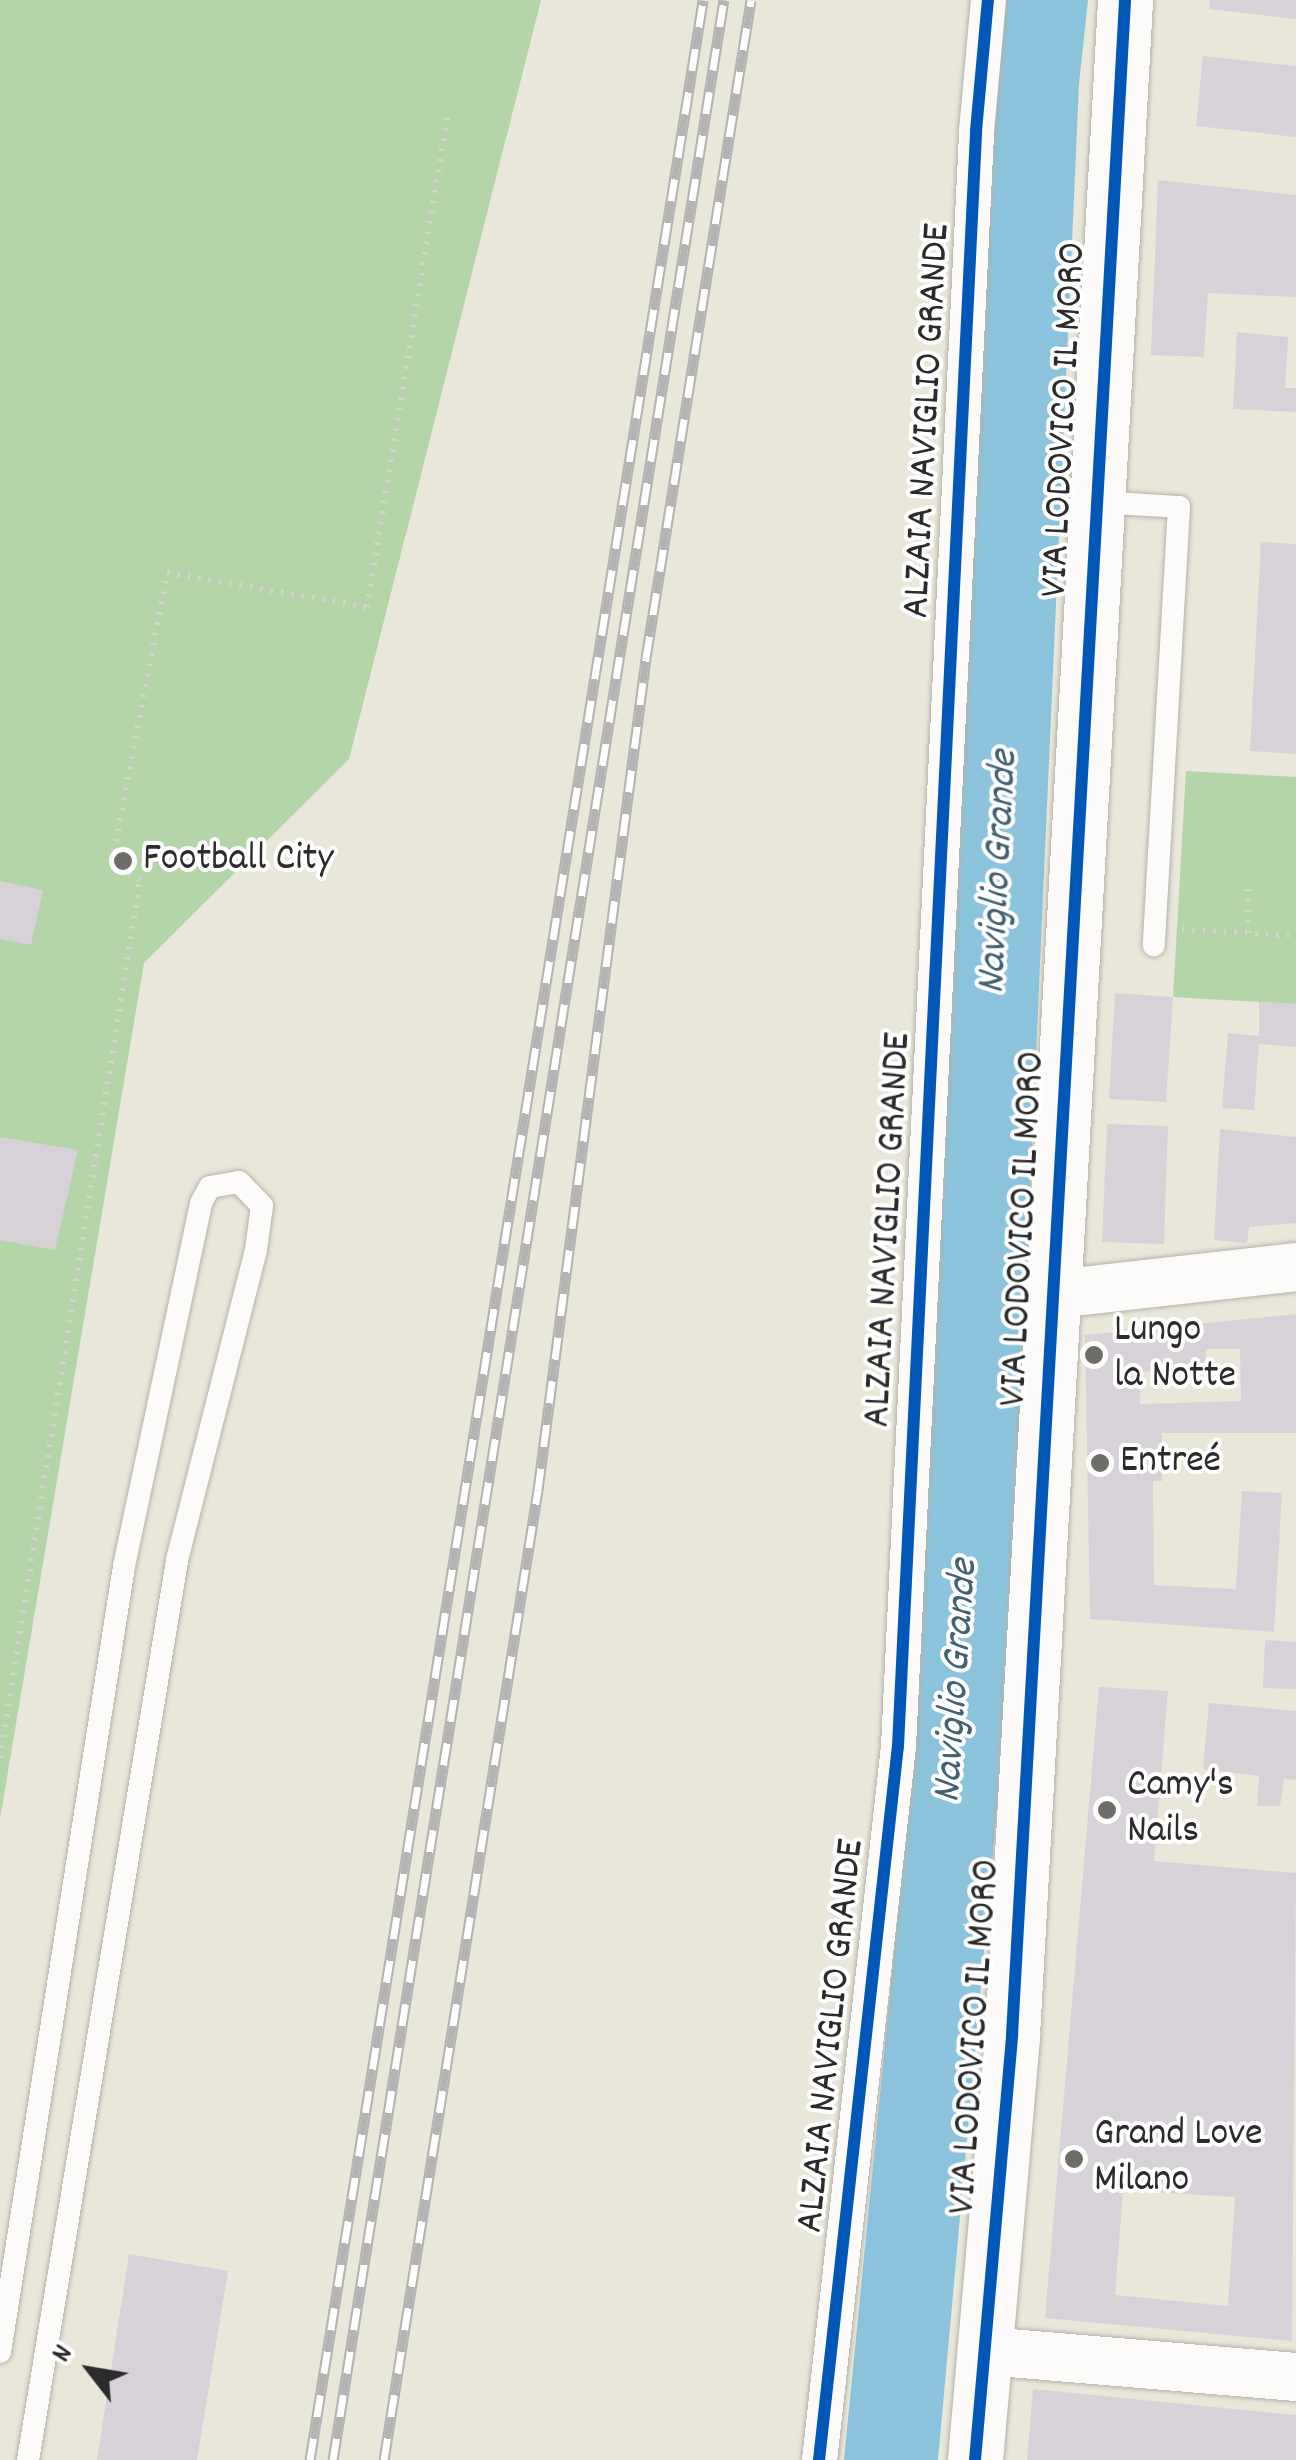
<!DOCTYPE html>
<meta charset="utf-8">
<style>
body{margin:0}
#map{position:relative;width:1296px;height:2460px;overflow:hidden;background:#e9e7da;font-family:Dekko,sans-serif}
div>[style]{position:absolute}
[style*='--x']{left:calc(var(--x)*1px);top:calc(var(--y)*1px);width:calc(var(--w)*1px);rotate:calc(var(--a)*1deg)}
.green>*{inset:0;background:#b3d5a7}
.water>*{inset:0;background:#8bc3dd}
.building>*{inset:0;background:#d7d2d7}
.path>*{height:6px;margin-top:-3px;transform-origin:0;background:repeating-linear-gradient(90deg,#d3d3d0 0 2.5px,transparent 0 10.5px)}
.roads{filter:drop-shadow(0 0 2px #b4b3ab) drop-shadow(0 0 2px #b4b3ab)}
.service>*{height:22px;margin:-11px;padding:0 11px;transform-origin:11px;border-radius:11px;background:#fcfbf9}
.pedestrian>*{height:35px;margin:-17.5px;padding:0 17.5px;transform-origin:17.5px;border-radius:17.5px;background:#fcfbf9}
.minor>*{height:48px;margin:-24px;padding:0 24px;transform-origin:24px;border-radius:24px;background:#fcfbf9}
.tertiary>*{height:55px;margin:-27.5px;padding:0 27.5px;transform-origin:27.5px;border-radius:27.5px;background:#fcfbf9}
.rail>*{height:11px;margin-top:-5.5px;transform-origin:0;background:repeating-linear-gradient(90deg,#fff 0 22px,#b3b3b1 0 44px);box-sizing:border-box;border-block:2px solid #b3b3b1}
.cycleway>*{height:12px;margin:-6px;padding:0 6px;transform-origin:6px;border-radius:6px;background:#0057b8}
.dots>*{width:28px;height:28px;translate:-50% -50%;box-sizing:border-box;border:5px solid #fff;border-radius:50%}
span{translate:-50% -50%;white-space:nowrap;text-align:center;line-height:1.15;-webkit-text-stroke:8px #fff;paint-order:stroke}
.street-label{font-size:40px;color:#2b2b2b}
.poi-label{font-size:40px;color:#2b2b2b}
.left{translate:0 -50%;text-align:left}
.water-label{font-size:42px;color:#416273;font-style:italic}
.north{position:absolute;left:40px;top:2320px;width:100px;height:100px;-webkit-text-stroke:8px #fff;paint-order:stroke;rotate:301deg;font-size:28px;font-weight:700;line-height:40px;text-align:center;color:#2b2b2b}
.north::after{content:'';display:block;margin:auto;width:35px;height:45px;background:#2b2b2b;clip-path:polygon(50% 0,100% 100%,50% 72%,0 100%)}
</style>
<div id="map">
<div class="green">
<i style="clip-path:polygon(0 0,541px 0,349px 759px,144px 963px,0 1819px)"></i>
<i style="clip-path:polygon(1186px 771px,1296px 777px,1296px 1004px,1173px 997px)"></i>
</div>
<div class="water">
<i style="clip-path:polygon(1005px 0,1088px 0,1079px 84px,1008px 1687px,938px 2460px,844px 2460px,914px 1749px,991px 135px)"></i>
</div>
<div class="building">
<i style="clip-path:polygon(1210px 0,1296px 0,1296px 19px,1209px 9px)"></i>
<i style="clip-path:polygon(1203px 56px,1296px 66px,1296px 137px,1196px 126px)"></i>
<i style="clip-path:polygon(1158px 180px,1296px 195px,1296px 297px,1208px 293px,1204px 357px,1151px 355px)"></i>
<i style="clip-path:polygon(1237px 332px,1288px 337px,1285px 388px,1296px 388px,1296px 412px,1233px 409px)"></i>
<i style="clip-path:polygon(1261px 542px,1296px 544px,1296px 754px,1250px 751px)"></i>
<i style="clip-path:polygon(0 881px,43px 890px,31px 945px,0 939px)"></i>
<i style="clip-path:polygon(1115px 993px,1173px 997px,1166px 1102px,1109px 1099px)"></i>
<i style="clip-path:polygon(1259px 1002px,1296px 1004px,1296px 1047px,1259px 1044px,1254px 1110px,1222px 1108px,1228px 1033px,1259px 1036px)"></i>
<i style="clip-path:polygon(1107px 1124px,1168px 1126px,1164px 1244px,1102px 1242px)"></i>
<i style="clip-path:polygon(1220px 1129px,1296px 1137px,1296px 1223px,1249px 1227px,1247px 1243px,1214px 1240px)"></i>
<i style="clip-path:polygon(0 1137px,78px 1150px,55px 1250px,0 1240px)"></i>
<i style="clip-path:polygon(evenodd,1296px 1314px,1296px 1433px,1162px 1433px,1162px 1481px,1153px 1481px,1154px 1585px,1236px 1589px,1242px 1491px,1282px 1493px,1274px 1632px,1090px 1619px,1085px 1335px,1296px 1314px,1206px 1349px,1240px 1349px,1241px 1401px,1140px 1404px,1140px 1372px,1205px 1367px,1206px 1349px)"></i>
<i style="clip-path:polygon(1265px 1640px,1296px 1642px,1296px 1689px,1263px 1688px)"></i>
<i style="clip-path:polygon(evenodd,1099px 1687px,1168px 1691px,1154px 1861px,1296px 1873px,1292px 2341px,1045px 2318px,1099px 1687px,1123px 2190px,1235px 2197px,1228px 2306px,1115px 2295px,1123px 2190px)"></i>
<i style="clip-path:polygon(1209px 1703px,1296px 1711px,1296px 1780px,1284px 1779px,1280px 1806px,1257px 1806px,1259px 1776px,1203px 1769px)"></i>
<i style="clip-path:polygon(129px 2254px,228px 2271px,197px 2460px,97px 2460px)"></i>
<i style="clip-path:polygon(1033px 2389px,1296px 2415px,1296px 2460px,1027px 2460px)"></i>
</div>
<div class="path">
<i style="--x:1182;--y:929;--w:114;--a:3.5"></i>
<i style="--x:1248;--y:933;--w:51;--a:-90"></i>
<i style="--x:0;--y:1758;--w:889;--a:-80.94"></i>
<i style="--x:140;--y:880;--w:33;--a:-147"></i>
<i style="--x:112;--y:862;--w:294;--a:-79.2"></i>
<i style="--x:167;--y:573;--w:203;--a:9.6"></i>
<i style="--x:367;--y:607;--w:496;--a:-80.7"></i>
</div>
<div class="roads">
<div class="service">
<i style="--x:1095;--y:502;--w:84;--a:3.4"></i>
<i style="--x:1179;--y:507;--w:439;--a:93.3"></i>
<i style="--x:0;--y:2352;--w:796;--a:-81.03"></i>
<i style="--x:124;--y:1566;--w:371;--a:-78"></i>
<i style="--x:201;--y:1203;--w:18;--a:-61"></i>
<i style="--x:210;--y:1187;--w:29;--a:-10"></i>
<i style="--x:239;--y:1182;--w:33;--a:46"></i>
<i style="--x:262;--y:1206;--w:44;--a:97.8"></i>
<i style="--x:256;--y:1250;--w:321;--a:104.3"></i>
<i style="--x:177;--y:1561;--w:911;--a:99.41"></i>
</div>
<div class="pedestrian">
<i style="--x:819;--y:2460;--w:718;--a:-83.69"></i>
<i style="--x:898;--y:1746;--w:1617;--a:-87.23"></i>
<i style="--x:976;--y:131;--w:132;--a:-84.8"></i>
</div>
<div class="minor">
<i style="--x:1056;--y:1294;--w:242;--a:-6.4"></i>
<i style="--x:986;--y:2351;--w:311;--a:4.8"></i>
</div>
<div class="tertiary">
<i style="--x:975;--y:2460;--w:427;--a:-85"></i>
<i style="--x:1012;--y:2035;--w:2038;--a:-86.82"></i>
</div>
</div>
<div class="rail">
<i style="--x:310;--y:2460;--w:2491;--a:-80.92"></i>
<i style="--x:333;--y:2460;--w:2491;--a:-80.97"></i>
<i style="--x:384;--y:2460;--w:982;--a:-80.98"></i>
<i style="--x:538;--y:1490;--w:839;--a:-82.6"></i>
<i style="--x:646;--y:658;--w:666;--a:-80.93"></i>
</div>
<div class="cycleway">
<i style="--x:819;--y:2460;--w:718;--a:-83.69"></i>
<i style="--x:898;--y:1746;--w:1617;--a:-87.23"></i>
<i style="--x:976;--y:131;--w:132;--a:-84.8"></i>
<i style="--x:975;--y:2460;--w:427;--a:-85"></i>
<i style="--x:1012;--y:2035;--w:2038;--a:-86.82"></i>
</div>
<div class="dots">
<i style="left:123px;top:861px;background:#6e6d68"></i>
<i style="left:1094px;top:1355px;background:#6e6d68"></i>
<i style="left:1100px;top:1463px;background:#6e6d68"></i>
<i style="left:1107px;top:1810px;background:#6e6d68"></i>
<i style="left:1074px;top:2159px;background:#6e6d68"></i>
</div>
<div class="street-label">
<span style="left:1066px;top:420px;rotate:-87deg">VIA LODOVICO IL MORO</span>
<span style="left:929px;top:421px;rotate:-87deg">ALZAIA NAVIGLIO GRANDE</span>
<span style="left:1025px;top:1229px;rotate:-87deg">VIA LODOVICO IL MORO</span>
<span style="left:890px;top:1230px;rotate:-87deg">ALZAIA NAVIGLIO GRANDE</span>
<span style="left:833px;top:2036px;rotate:-84deg">ALZAIA NAVIGLIO GRANDE</span>
<span style="left:977px;top:2037px;rotate:-86deg">VIA LODOVICO IL MORO</span>
</div>
<div class="poi-label">
<span class="left" style="left:143px;top:861px">Football City</span>
<span class="left" style="left:1114px;top:1355px">Lungo<br>la Notte</span>
<span class="left" style="left:1120px;top:1463px">Entreé</span>
<span class="left" style="left:1127px;top:1810px">Camy's<br>Nails</span>
<span class="left" style="left:1094px;top:2159px">Grand Love<br>Milano</span>
</div>
<div class="water-label">
<span style="left:1000px;top:872px;rotate:-87deg">Naviglio Grande</span>
<span style="left:958px;top:1681px;rotate:-86deg">Naviglio Grande</span>
</div>
<div class="north">N</div>
</div>
